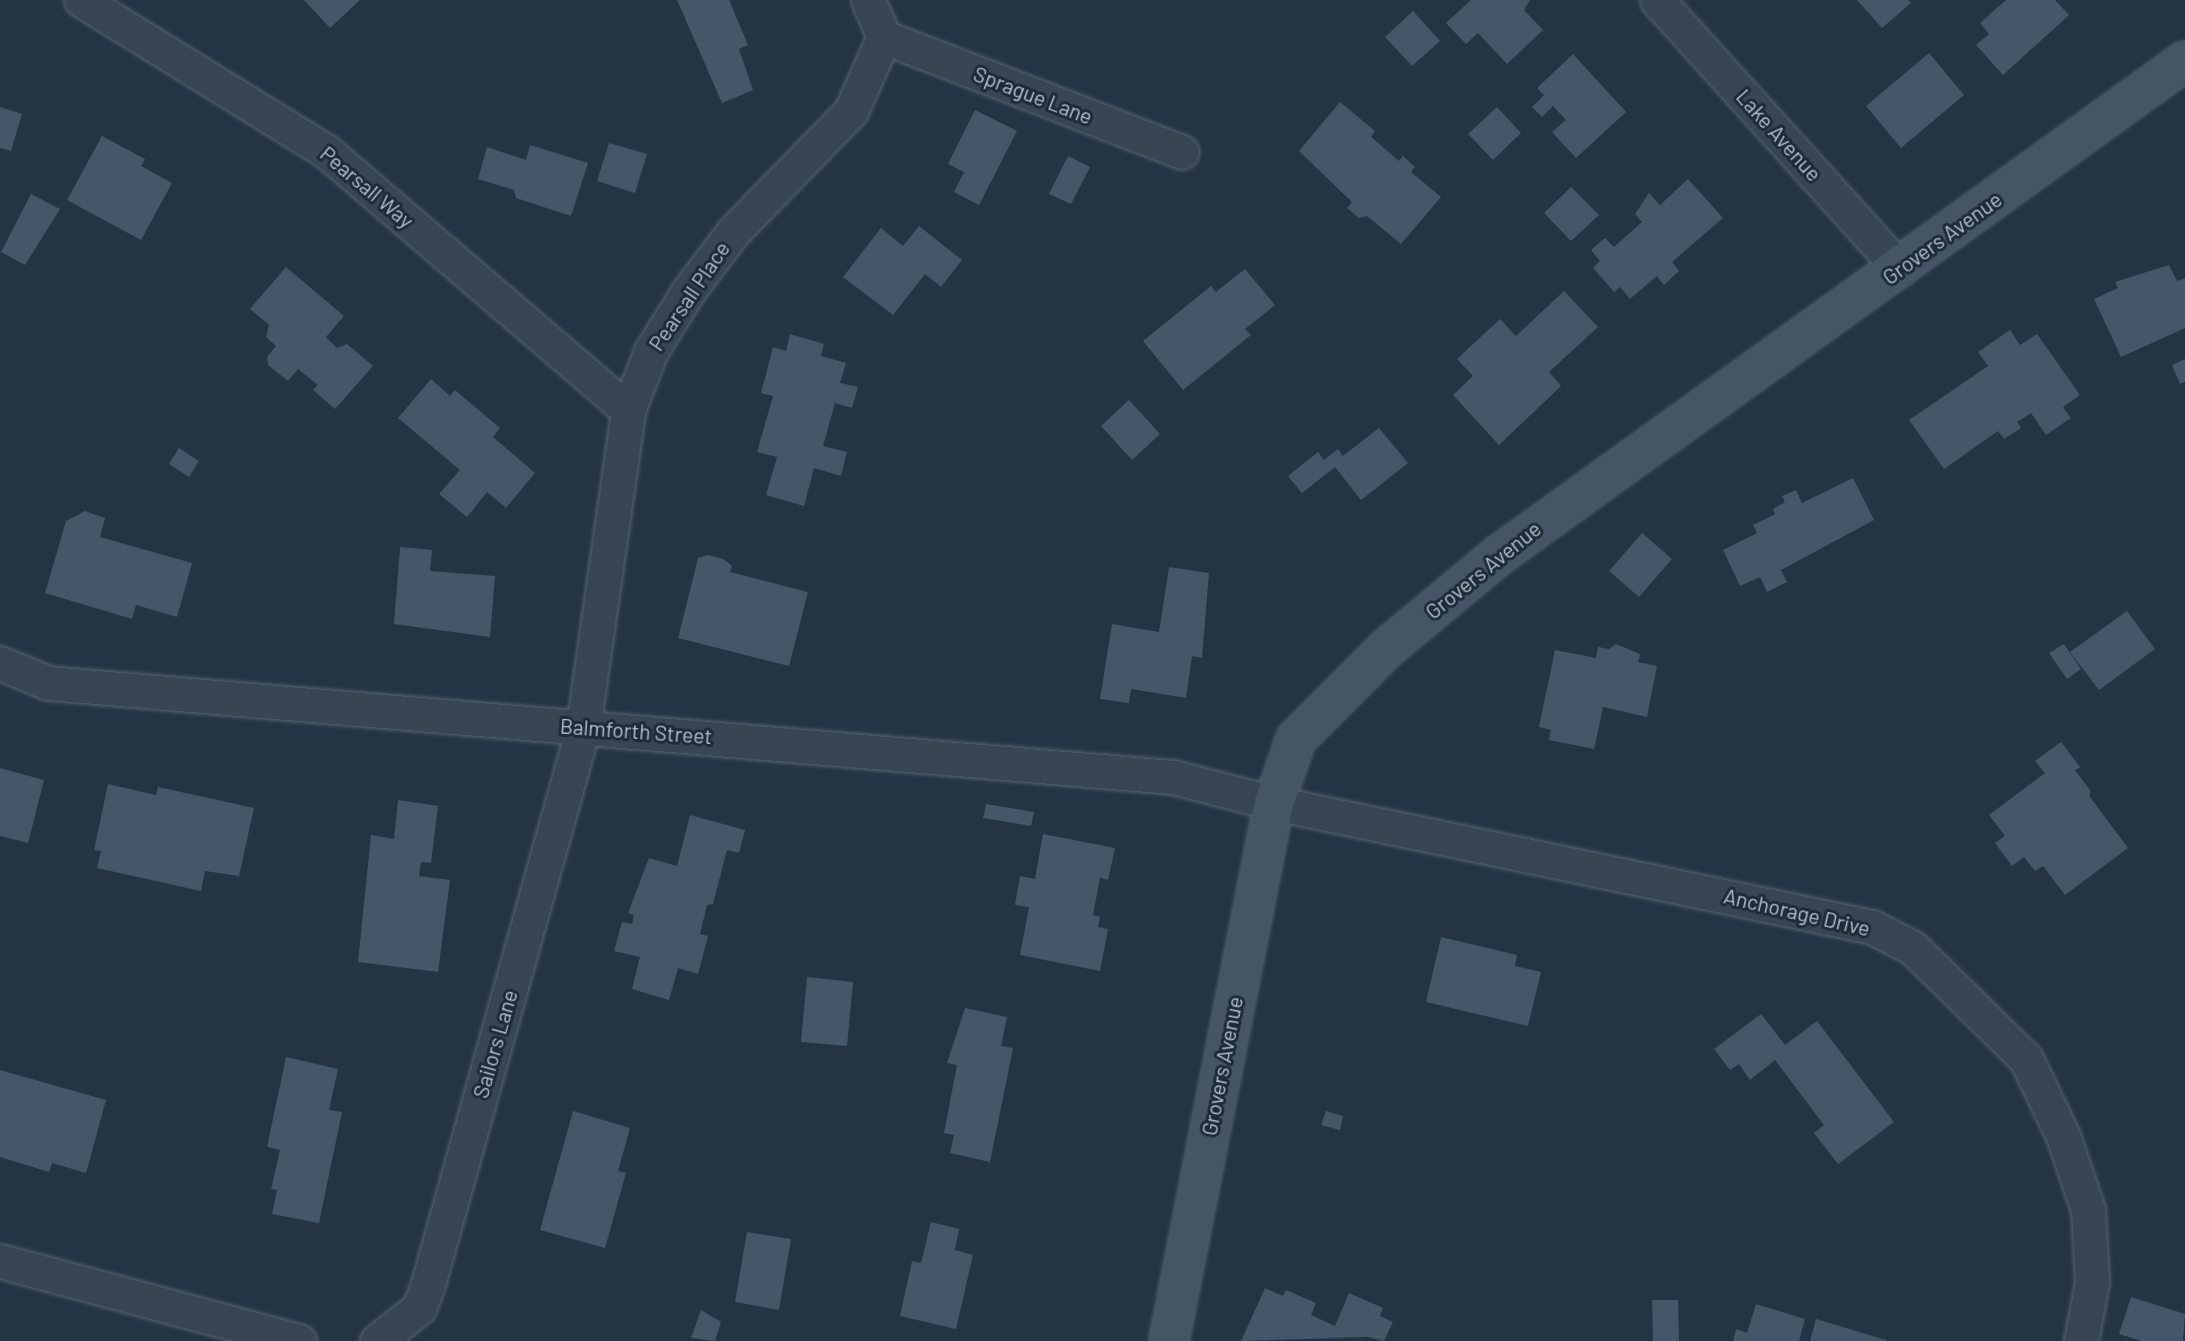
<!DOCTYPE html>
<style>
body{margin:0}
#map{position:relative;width:2185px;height:1341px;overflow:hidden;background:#243444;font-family:Barlow,sans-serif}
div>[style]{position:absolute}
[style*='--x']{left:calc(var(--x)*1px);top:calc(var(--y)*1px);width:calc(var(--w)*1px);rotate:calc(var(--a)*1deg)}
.building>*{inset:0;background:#445668}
.roads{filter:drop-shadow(0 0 2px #566370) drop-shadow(0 0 2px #566370)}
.street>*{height:33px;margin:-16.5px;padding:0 16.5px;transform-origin:16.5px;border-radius:16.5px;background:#384553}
.secondary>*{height:38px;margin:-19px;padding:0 19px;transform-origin:19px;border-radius:19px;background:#465566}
span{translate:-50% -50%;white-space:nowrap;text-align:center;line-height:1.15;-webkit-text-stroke:6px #1d2a38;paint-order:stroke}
.street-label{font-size:21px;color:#b5c0cd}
</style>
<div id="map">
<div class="building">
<i style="clip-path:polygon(304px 0,360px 0,330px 28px)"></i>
<i style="clip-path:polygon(677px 0,729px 0,748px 45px,739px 49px,753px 90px,722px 103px)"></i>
<i style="clip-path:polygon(1471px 0,1530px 0,1524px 10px,1543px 30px,1507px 64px,1478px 33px,1466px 44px,1446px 23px)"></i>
<i style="clip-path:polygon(1857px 0,1908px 0,1911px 3px,1882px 28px)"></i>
<i style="clip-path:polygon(2006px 0,2055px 0,2069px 15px,2003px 75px,1976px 45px,1989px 34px,1980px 23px)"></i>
<i style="clip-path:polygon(1413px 11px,1440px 41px,1412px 66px,1385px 37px)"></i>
<i style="clip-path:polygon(1929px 53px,1964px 95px,1901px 148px,1866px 106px)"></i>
<i style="clip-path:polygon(1573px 54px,1626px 112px,1576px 158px,1552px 132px,1566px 120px,1553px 106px,1542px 117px,1532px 107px,1544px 95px,1537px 88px)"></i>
<i style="clip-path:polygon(1340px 102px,1375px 131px,1371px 137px,1399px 161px,1403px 156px,1415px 167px,1411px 172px,1441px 197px,1401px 244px,1367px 216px,1359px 218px,1347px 208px,1352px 202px,1299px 151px)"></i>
<i style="clip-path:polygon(0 107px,22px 114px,11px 151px,0 148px)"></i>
<i style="clip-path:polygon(1497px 107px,1521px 133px,1493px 160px,1468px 134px)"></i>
<i style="clip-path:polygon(975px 110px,1017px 131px,979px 205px,954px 192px,964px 172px,948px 164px)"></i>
<i style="clip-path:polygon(102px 136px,145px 159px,141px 166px,172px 183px,141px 240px,67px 200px)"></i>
<i style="clip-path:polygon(609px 143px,647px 154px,635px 193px,597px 181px)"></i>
<i style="clip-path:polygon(530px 145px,588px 163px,571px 216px,516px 198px,514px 190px,478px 179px,487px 147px,526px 160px)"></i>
<i style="clip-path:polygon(1068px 156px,1090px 167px,1071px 204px,1049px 194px)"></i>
<i style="clip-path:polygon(1688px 179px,1723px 218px,1672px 262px,1679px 271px,1664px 285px,1657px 276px,1630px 299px,1620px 287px,1614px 292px,1593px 268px,1600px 261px,1591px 250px,1605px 238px,1614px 247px,1642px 222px,1635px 214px,1649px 193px,1660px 205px)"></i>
<i style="clip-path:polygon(1571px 187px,1599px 215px,1571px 241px,1544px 213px)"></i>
<i style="clip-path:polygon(31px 194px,60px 209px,25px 265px,1px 252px)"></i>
<i style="clip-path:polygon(919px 226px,962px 260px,941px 287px,925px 274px,893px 315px,843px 277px,881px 228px,903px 246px)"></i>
<i style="clip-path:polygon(2169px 265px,2177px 281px,2185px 278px,2185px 328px,2121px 357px,2094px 299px,2118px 288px,2115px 282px)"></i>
<i style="clip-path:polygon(286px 267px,344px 316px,326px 337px,337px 348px,347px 344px,373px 366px,335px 409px,313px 390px,318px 385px,298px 369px,288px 381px,268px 365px,267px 357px,276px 346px,266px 337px,269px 325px,250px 309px)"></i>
<i style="clip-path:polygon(1245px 269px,1275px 305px,1245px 329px,1251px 335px,1183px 390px,1143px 341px,1211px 286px,1216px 292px)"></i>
<i style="clip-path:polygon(1564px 291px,1598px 327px,1549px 372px,1561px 386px,1499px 445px,1453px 395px,1473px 376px,1457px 359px,1500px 319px,1516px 336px)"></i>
<i style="clip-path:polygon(2010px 330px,2020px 345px,2037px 334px,2080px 395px,2063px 407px,2071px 418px,2046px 435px,2031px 413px,2017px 422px,2021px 428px,2004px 439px,1998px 431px,1944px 469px,1909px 420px,1988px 366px,1978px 352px)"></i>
<i style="clip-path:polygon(790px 334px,824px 344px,821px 356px,846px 363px,840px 383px,858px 387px,852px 408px,835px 403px,823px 446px,847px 452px,841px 476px,814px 468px,804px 506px,766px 495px,777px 457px,757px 452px,773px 396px,761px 393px,773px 347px,786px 351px)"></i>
<i style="clip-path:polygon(2185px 359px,2185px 382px,2180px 384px,2172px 365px)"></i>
<i style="clip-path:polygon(431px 379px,450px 396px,455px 390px,500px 428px,493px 437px,535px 473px,506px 508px,487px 492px,467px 517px,439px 494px,460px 470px,398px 418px)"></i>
<i style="clip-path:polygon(1129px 400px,1160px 434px,1132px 460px,1101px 426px)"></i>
<i style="clip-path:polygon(1379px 428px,1408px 463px,1361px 500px,1335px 467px,1302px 493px,1288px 476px,1318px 452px,1324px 460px,1338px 449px,1343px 456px)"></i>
<i style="clip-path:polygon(179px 448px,199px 461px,189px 477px,169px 464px)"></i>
<i style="clip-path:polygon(1853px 478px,1874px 520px,1781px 570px,1787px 582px,1767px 592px,1760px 577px,1740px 586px,1723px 550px,1757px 533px,1753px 525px,1775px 514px,1773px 509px,1785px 502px,1782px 496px,1796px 490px,1802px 503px)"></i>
<i style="clip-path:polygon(85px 511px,105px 518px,100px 537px,192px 563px,177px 617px,136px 605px,132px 619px,45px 593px,66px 521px)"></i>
<i style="clip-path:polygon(1642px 533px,1672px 559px,1639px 597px,1609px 571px)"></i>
<i style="clip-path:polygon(400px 547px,432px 550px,430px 571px,495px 576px,490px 637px,394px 624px)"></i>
<i style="clip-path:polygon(708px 555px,723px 559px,732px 566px,730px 572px,808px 592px,789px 666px,678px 638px,698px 558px)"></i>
<i style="clip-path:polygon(1169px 567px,1209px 573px,1202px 658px,1192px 656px,1186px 698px,1131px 689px,1129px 703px,1100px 699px,1112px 624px,1159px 632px)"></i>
<i style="clip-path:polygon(2127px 611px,2155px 649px,2099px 690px,2070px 652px)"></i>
<i style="clip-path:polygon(1616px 644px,1640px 654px,1638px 662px,1657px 666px,1647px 717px,1603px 707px,1594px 749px,1549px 740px,1551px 730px,1539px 727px,1555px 650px,1596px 658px,1598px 647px,1609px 649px)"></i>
<i style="clip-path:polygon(2064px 644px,2081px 669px,2067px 679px,2049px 653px)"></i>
<i style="clip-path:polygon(2061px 742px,2080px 767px,2075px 770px,2090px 790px,2090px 797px,2128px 848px,2065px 895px,2043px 866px,2035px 871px,2024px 857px,2012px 866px,1995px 843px,2005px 836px,1989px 815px,2045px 773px,2035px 761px)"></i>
<i style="clip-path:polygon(0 768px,44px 780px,28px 843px,0 836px)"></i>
<i style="clip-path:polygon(108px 784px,156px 795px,158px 787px,254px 808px,239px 876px,205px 871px,201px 891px,97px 868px,101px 851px,94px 850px)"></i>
<i style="clip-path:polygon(398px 800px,438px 806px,431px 863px,421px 862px,419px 876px,450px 880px,438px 972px,358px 962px,371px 835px,394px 839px)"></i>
<i style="clip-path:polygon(986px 804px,1034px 812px,1031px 826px,983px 818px)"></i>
<i style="clip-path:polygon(690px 815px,745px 830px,739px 853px,727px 850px,713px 904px,707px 905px,700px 934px,708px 936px,698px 974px,678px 968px,669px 1000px,632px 989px,640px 957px,614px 951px,622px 922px,632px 924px,634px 915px,628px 913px,649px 858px,677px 866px)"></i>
<i style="clip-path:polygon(1043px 834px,1115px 848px,1108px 880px,1100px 878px,1093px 915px,1100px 917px,1098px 927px,1108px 929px,1100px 971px,1020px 955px,1029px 907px,1015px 905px,1020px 876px,1035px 879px)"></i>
<i style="clip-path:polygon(1441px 937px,1517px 955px,1515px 966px,1541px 972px,1528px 1026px,1426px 1002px)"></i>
<i style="clip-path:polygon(807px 977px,853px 982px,847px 1046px,801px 1042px)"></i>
<i style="clip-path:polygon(965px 1008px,1007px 1017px,1001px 1046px,1013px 1048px,990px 1162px,950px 1153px,954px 1135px,944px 1133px,957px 1065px,947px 1063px)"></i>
<i style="clip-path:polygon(1761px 1014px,1785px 1045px,1817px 1021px,1894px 1122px,1838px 1164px,1814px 1133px,1824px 1125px,1775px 1060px,1750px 1080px,1739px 1064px,1730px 1070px,1714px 1049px)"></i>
<i style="clip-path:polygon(286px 1057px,338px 1069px,329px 1110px,342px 1112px,319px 1223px,272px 1214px,277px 1190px,271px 1189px,280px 1150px,267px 1147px)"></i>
<i style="clip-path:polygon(0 1070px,106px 1100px,86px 1173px,52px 1163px,49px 1172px,0 1157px)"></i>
<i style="clip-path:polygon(573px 1111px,630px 1128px,618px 1171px,626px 1173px,605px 1248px,540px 1230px)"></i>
<i style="clip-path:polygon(1326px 1111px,1343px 1116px,1340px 1130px,1321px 1125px)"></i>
<i style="clip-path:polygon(931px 1222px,959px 1229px,955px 1250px,973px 1255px,956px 1329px,900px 1316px,912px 1261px,921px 1263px)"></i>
<i style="clip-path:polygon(747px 1232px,791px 1239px,779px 1310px,735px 1302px)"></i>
<i style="clip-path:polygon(1265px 1288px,1283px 1296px,1286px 1290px,1316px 1303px,1311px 1315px,1335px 1326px,1349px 1293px,1383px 1308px,1380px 1316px,1393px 1322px,1384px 1341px,1368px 1337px,1241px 1341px)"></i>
<i style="clip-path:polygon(2131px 1297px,2185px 1314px,2183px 1341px,2142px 1341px,2119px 1334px)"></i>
<i style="clip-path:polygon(1652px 1300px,1678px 1300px,1679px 1341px,1653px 1341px)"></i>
<i style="clip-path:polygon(1756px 1304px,1805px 1319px,1799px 1341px,1733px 1341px,1736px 1329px,1747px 1333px)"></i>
<i style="clip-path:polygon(701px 1310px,721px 1322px,715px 1341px,691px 1338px)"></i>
<i style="clip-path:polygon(1816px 1319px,1886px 1340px,1886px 1341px,1810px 1341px)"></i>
</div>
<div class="roads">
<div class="street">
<i style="--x:81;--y:0;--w:289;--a:31.7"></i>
<i style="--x:327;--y:152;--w:396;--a:40.6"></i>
<i style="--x:1657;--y:0;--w:363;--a:47.9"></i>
<i style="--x:884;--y:37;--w:319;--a:21.1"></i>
<i style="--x:0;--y:663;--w:52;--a:22.6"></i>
<i style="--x:48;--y:683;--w:1129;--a:4.78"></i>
<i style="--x:1173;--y:777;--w:104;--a:14.4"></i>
<i style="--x:1274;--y:803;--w:611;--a:11.71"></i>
<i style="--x:1872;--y:927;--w:46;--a:27.1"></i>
<i style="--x:1913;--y:948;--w:158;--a:44.5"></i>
<i style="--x:2026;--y:1059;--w:85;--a:64.3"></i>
<i style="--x:2063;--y:1136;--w:78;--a:71.3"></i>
<i style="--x:2088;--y:1210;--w:72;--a:86.8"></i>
<i style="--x:2092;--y:1282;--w:60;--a:100.6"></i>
<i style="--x:0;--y:1261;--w:310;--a:15"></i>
<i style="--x:377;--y:1341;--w:53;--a:-38.2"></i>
<i style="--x:419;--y:1308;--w:26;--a:-69"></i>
<i style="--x:428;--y:1284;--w:577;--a:-74.42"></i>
<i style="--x:583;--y:728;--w:321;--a:-81.9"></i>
<i style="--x:628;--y:410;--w:63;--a:-68.7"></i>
<i style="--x:651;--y:351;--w:72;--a:-58.1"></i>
<i style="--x:689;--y:290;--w:73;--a:-52.8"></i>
<i style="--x:733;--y:232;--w:169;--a:-45.7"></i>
<i style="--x:851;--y:111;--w:81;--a:-66"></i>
<i style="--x:884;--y:37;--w:40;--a:-113.4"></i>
</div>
<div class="secondary">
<i style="--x:1169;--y:1341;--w:548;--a:-78.96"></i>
<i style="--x:1274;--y:803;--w:68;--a:-71"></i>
<i style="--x:1296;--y:739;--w:129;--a:-45"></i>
<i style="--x:1387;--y:648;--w:146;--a:-39.7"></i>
<i style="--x:1499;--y:555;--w:845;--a:-35.76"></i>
</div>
</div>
<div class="street-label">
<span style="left:1033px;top:95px;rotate:21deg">Sprague Lane</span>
<span style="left:1779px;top:135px;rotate:48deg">Lake Avenue</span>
<span style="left:367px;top:187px;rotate:40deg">Pearsall Way</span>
<span style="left:1942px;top:238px;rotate:-36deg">Grovers Avenue</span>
<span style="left:689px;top:296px;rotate:-56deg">Pearsall Place</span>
<span style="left:1483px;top:570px;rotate:-39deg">Grovers Avenue</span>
<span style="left:636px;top:731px;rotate:4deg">Balmforth Street</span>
<span style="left:1797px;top:912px;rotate:13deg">Anchorage Drive</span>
<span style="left:495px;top:1044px;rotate:-74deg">Sailors Lane</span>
<span style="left:1222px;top:1066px;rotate:-79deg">Grovers Avenue</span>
</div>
</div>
